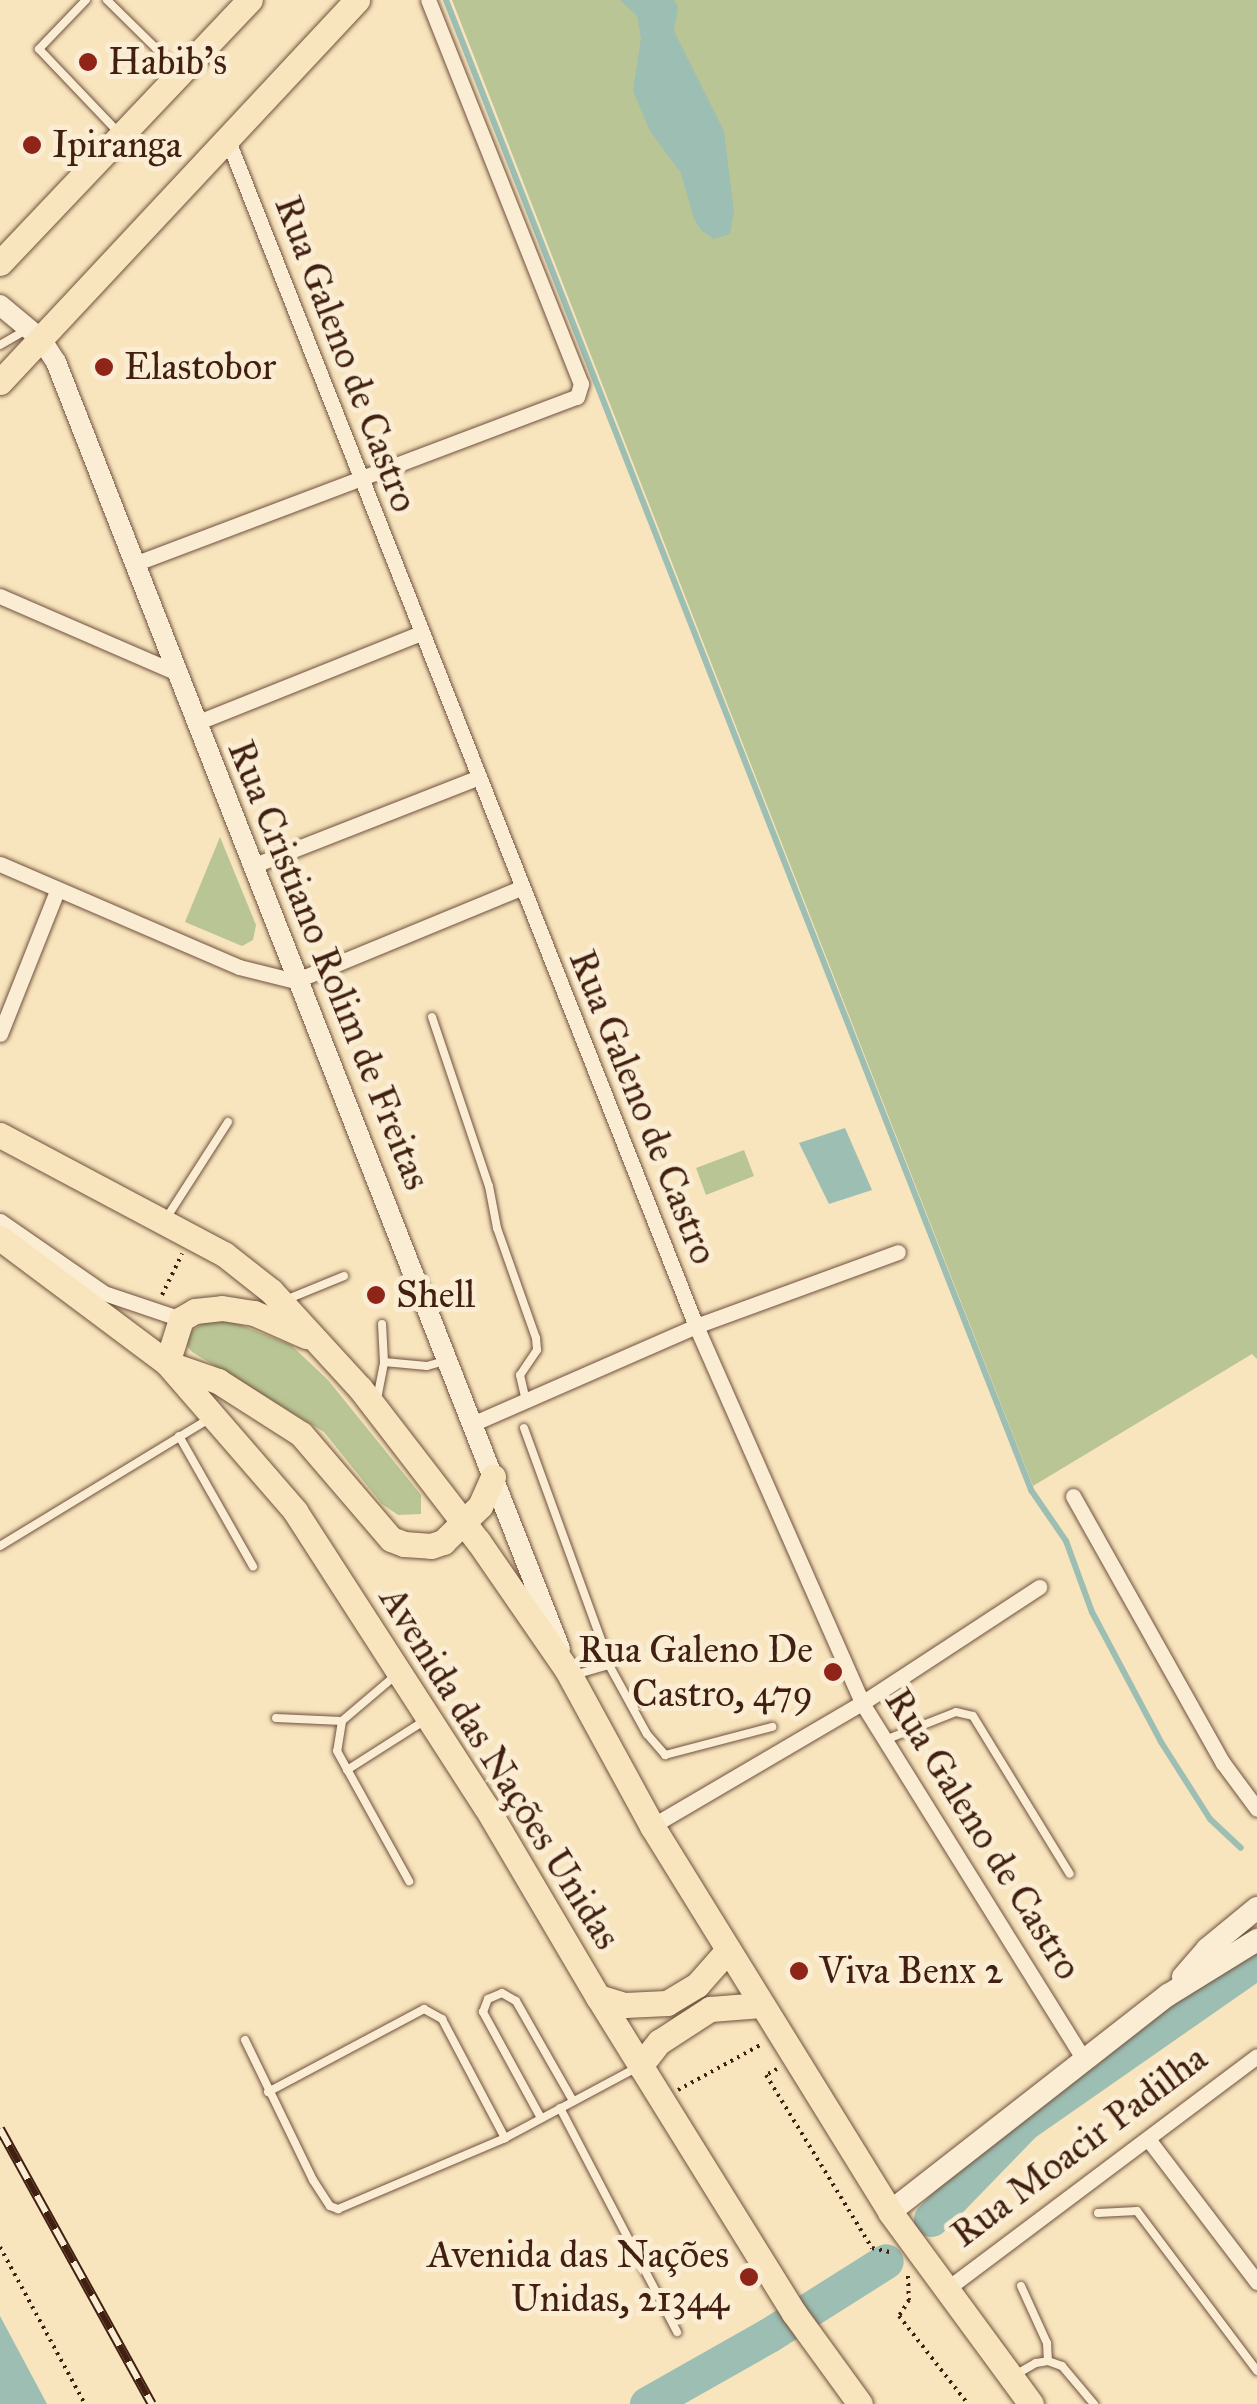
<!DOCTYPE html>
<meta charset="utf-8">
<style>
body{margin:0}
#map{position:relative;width:1257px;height:2404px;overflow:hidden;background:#f8e4bd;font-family:"IM FELL Great Primer",serif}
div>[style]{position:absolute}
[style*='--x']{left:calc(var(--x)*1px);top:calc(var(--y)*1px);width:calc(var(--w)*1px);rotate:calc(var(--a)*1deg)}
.green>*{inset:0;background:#b9c594}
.water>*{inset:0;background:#9dbeb3}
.stream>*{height:6px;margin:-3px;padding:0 3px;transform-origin:3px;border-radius:3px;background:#9dbeb3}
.river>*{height:35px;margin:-17.5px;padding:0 17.5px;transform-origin:17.5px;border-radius:17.5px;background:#9dbeb3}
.path>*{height:4px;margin-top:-2px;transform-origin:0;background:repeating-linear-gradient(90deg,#412012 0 2.5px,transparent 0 7.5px)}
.roads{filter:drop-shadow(0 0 2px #6f513d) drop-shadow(0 0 2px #6f513d)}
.service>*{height:8px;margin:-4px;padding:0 4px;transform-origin:4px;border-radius:4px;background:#faedd4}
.minor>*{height:15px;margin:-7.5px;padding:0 7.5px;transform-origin:7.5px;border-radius:7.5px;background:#faedd4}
.tertiary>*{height:20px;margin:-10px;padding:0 10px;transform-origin:10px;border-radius:10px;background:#faedd4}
.secondary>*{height:22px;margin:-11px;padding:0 11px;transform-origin:11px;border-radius:11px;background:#faedd4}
.primary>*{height:25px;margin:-12.5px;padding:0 12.5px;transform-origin:12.5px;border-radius:12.5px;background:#f8e4bd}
.trunk>*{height:25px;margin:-12.5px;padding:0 12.5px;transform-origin:12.5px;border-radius:12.5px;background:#f8e4bd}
.rail>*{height:10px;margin-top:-5px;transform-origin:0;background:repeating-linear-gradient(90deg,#faedd4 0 19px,#412012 0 38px);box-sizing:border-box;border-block:2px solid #412012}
.dots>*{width:28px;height:28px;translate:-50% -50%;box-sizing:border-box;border:5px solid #faedd4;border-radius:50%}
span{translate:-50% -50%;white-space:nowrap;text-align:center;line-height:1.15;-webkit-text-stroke:10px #faedd4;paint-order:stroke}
.poi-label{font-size:38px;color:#412012}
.left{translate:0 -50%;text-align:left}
.right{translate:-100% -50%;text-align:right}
.street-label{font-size:38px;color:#412012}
</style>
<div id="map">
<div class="green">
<i style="clip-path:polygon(452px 0,1257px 0,1257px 1359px,1252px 1354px,1033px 1486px)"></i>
<i style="clip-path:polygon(220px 837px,256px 925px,253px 940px,242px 946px,185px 922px)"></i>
<i style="clip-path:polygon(744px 1150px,754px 1176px,706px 1195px,696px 1168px)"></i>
<i style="clip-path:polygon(208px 1320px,228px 1320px,291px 1345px,328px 1380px,421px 1495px,421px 1514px,398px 1515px,382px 1504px,324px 1432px,192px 1352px,187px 1346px,189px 1333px)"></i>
</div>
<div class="water">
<i style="clip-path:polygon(620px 0,674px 0,678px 7px,674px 31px,724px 131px,734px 212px,730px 234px,714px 239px,702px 231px,694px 219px,681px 173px,650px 131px,633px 91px,641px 38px,637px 16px)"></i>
<i style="clip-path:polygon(845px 1128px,872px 1190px,829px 1204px,799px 1143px)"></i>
<i style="clip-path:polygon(0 2316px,47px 2404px,0 2404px)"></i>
</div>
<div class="stream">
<i style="--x:446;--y:0;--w:1601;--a:68.56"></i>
<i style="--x:1031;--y:1490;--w:62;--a:55.5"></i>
<i style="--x:1066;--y:1541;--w:76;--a:69.9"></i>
<i style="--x:1092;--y:1612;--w:147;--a:62"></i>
<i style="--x:1161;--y:1742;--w:91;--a:57.5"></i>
<i style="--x:1210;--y:1819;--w:42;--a:43.1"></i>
</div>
<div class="river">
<i style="--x:931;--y:2219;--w:132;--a:-45.9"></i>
<i style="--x:1023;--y:2124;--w:285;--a:-34.9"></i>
<i style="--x:647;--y:2404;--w:140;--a:-29.5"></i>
<i style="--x:769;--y:2335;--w:138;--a:-32.3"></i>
</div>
<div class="path">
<i style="--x:162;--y:1295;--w:46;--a:-64"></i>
<i style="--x:777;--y:2069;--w:13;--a:151"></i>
<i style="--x:766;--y:2075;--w:203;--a:58.5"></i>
<i style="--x:872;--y:2248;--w:18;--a:13"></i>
<i style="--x:678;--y:2090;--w:96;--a:-28.7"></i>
<i style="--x:0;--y:2247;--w:179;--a:61.6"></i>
<i style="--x:908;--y:2276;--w:24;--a:88"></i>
<i style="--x:909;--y:2300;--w:19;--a:122"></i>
<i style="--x:899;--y:2316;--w:112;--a:51.9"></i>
</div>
<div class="roads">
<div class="service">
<i style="--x:86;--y:0;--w:68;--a:133.8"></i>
<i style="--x:39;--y:49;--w:116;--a:46.4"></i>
<i style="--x:107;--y:0;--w:100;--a:44.6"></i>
<i style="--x:0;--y:345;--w:30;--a:-30"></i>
<i style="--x:432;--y:1017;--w:178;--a:71.4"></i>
<i style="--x:489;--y:1186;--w:43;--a:79.2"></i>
<i style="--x:497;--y:1228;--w:117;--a:70.5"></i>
<i style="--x:536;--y:1338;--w:12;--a:85"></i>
<i style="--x:537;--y:1350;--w:30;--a:124"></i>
<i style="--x:520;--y:1375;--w:26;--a:77"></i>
<i style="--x:167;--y:1217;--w:113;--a:-57.3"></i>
<i style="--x:283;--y:1301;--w:66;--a:-22.3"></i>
<i style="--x:384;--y:1362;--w:43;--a:5.3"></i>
<i style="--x:427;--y:1366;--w:18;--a:-16"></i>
<i style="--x:377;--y:1399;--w:38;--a:-79"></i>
<i style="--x:384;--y:1362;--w:38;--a:-93"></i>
<i style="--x:524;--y:1428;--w:243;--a:70"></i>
<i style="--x:607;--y:1656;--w:9;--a:77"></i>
<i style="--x:609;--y:1665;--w:35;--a:164"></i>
<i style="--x:179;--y:1436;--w:150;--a:60.4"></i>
<i style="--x:0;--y:1546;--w:242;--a:-31.3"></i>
<i style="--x:609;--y:1665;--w:79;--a:61.2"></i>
<i style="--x:647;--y:1734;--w:28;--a:49"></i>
<i style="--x:665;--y:1755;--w:111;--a:-14.7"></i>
<i style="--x:396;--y:1675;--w:71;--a:139.6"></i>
<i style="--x:342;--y:1721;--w:30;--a:99"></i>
<i style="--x:337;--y:1751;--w:149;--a:61"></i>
<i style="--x:276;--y:1718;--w:66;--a:2.6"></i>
<i style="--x:885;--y:1740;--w:76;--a:-21.5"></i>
<i style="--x:956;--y:1712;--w:17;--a:13"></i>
<i style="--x:973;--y:1716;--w:185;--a:58.5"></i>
<i style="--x:347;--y:1770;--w:91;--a:-32.5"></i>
<i style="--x:245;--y:2040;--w:156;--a:64.1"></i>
<i style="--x:313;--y:2180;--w:31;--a:57"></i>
<i style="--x:330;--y:2206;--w:9;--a:21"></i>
<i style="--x:338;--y:2209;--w:181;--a:-23"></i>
<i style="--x:505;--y:2138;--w:149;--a:-28.1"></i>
<i style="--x:268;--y:2092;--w:177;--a:-28"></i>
<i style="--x:424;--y:2009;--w:21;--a:29"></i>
<i style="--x:442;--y:2019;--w:135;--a:62.1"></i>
<i style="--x:560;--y:2108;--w:253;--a:62.4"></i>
<i style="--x:541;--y:2118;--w:121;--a:-118.7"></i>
<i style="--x:483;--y:2012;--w:14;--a:-69"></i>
<i style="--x:488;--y:1999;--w:15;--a:-23"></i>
<i style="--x:502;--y:1993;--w:16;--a:30"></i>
<i style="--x:516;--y:2001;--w:115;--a:60.3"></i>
<i style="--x:1098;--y:2213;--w:39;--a:-3"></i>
<i style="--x:1137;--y:2211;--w:200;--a:53.1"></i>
<i style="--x:1021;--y:2286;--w:63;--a:65.5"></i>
<i style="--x:1047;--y:2343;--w:18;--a:87"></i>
<i style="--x:1015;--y:2375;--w:24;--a:-30"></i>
<i style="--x:1036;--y:2363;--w:12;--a:-9"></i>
<i style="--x:1048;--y:2361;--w:15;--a:20"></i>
<i style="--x:1062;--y:2366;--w:50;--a:49.9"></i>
</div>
<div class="minor">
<i style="--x:227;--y:138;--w:1277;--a:68.46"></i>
<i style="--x:696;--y:1326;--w:412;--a:66.2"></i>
<i style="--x:862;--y:1703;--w:420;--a:58.1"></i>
<i style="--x:134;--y:564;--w:473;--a:-20.7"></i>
<i style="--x:577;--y:397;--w:14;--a:-73"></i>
<i style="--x:581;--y:384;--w:413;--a:-111.7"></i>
<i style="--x:0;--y:596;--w:193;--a:23.5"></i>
<i style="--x:196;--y:723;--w:240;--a:-21.8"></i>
<i style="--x:0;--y:864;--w:260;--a:23.3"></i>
<i style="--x:239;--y:967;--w:58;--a:14"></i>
<i style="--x:295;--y:981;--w:244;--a:-22.4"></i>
<i style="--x:252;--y:866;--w:242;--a:-21.4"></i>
<i style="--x:0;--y:1034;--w:154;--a:-68.3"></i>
<i style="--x:0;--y:1221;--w:126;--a:34.7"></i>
<i style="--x:104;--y:1293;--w:81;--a:18.7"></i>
<i style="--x:474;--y:1423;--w:242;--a:-23.6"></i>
<i style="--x:696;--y:1326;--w:215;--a:-20.1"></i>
<i style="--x:1073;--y:1496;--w:306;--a:60.7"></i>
<i style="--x:1223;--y:1763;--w:57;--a:53.5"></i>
<i style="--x:652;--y:1826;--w:243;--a:-30.4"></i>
<i style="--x:862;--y:1703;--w:212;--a:-33.2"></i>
<i style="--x:1148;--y:2139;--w:180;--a:52.7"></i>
<i style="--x:944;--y:2291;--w:391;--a:-36.9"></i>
</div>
<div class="tertiary">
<i style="--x:0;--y:305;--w:53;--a:39.7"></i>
<i style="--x:41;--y:339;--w:27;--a:57"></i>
<i style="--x:56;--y:362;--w:1382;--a:68.61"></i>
</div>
<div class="secondary">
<i style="--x:1183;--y:1977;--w:37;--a:-49"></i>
<i style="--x:1207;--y:1949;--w:65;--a:-39.4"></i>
<i style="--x:890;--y:2212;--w:353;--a:-38"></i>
<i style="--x:1168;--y:1995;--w:105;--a:-31.7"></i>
</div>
<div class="primary">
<i style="--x:0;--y:263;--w:363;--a:-46.5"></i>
<i style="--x:0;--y:382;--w:523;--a:-46.94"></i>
</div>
<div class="trunk">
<i style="--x:0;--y:1135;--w:254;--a:28"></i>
<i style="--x:224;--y:1254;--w:60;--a:38.2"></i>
<i style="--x:271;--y:1291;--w:132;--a:47.5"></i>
<i style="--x:360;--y:1388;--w:193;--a:52.4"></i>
<i style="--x:478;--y:1541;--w:157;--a:55.4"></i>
<i style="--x:567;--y:1670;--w:178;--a:61.4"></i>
<i style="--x:652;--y:1826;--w:453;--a:58.3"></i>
<i style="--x:890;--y:2212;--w:238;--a:53.7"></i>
<i style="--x:0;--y:1238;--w:209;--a:36.8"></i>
<i style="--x:167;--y:1363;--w:196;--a:49.1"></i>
<i style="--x:295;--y:1511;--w:352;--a:57.2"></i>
<i style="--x:486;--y:1807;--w:221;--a:59.5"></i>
<i style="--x:598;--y:1997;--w:372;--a:58.2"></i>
<i style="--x:794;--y:2313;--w:112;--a:54"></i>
<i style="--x:167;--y:1363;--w:46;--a:-72.3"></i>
<i style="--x:181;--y:1319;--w:16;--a:-30"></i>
<i style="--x:195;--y:1311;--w:27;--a:-6"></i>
<i style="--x:222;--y:1308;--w:32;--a:9"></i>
<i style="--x:254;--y:1313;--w:57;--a:23.9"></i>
<i style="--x:172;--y:1365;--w:49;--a:19.2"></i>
<i style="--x:218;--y:1381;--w:98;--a:32.6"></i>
<i style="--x:301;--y:1434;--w:138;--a:49.4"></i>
<i style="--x:391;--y:1539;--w:14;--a:21"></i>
<i style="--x:404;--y:1544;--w:27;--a:4"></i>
<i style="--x:431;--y:1546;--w:13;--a:-18"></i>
<i style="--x:443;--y:1542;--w:52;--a:-44.2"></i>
<i style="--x:480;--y:1506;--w:32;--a:-66"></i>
<i style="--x:598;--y:1997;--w:28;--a:17"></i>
<i style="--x:625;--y:2005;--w:42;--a:-2.7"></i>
<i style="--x:667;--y:2003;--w:35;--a:-31"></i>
<i style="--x:697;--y:1985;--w:47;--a:-48.5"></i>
<i style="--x:640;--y:2066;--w:31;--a:-52"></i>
<i style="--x:659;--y:2042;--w:61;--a:-32.9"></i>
<i style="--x:710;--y:2009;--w:51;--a:-4.5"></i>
</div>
</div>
<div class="rail">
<i style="--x:0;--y:2129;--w:314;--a:61.1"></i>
</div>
<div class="dots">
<i style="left:88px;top:62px;background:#8f2418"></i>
<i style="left:32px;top:145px;background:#8f2418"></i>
<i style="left:104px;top:367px;background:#8f2418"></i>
<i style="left:376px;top:1295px;background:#8f2418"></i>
<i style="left:833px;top:1672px;background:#8f2418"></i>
<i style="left:799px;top:1971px;background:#8f2418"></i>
<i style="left:749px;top:2277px;background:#8f2418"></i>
</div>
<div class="poi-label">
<span class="left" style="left:108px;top:62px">Habib's</span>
<span class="left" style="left:52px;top:145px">Ipiranga</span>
<span class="left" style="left:124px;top:367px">Elastobor</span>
<span class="left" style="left:396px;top:1295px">Shell</span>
<span class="right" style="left:813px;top:1672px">Rua Galeno De<br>Castro, 479</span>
<span class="left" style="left:819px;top:1971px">Viva Benx 2</span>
<span class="right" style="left:729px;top:2277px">Avenida das Nações<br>Unidas, 21344</span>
</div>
<div class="street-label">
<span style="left:346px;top:354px;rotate:69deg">Rua Galeno de Castro</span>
<span style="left:329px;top:965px;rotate:68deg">Rua Cristiano Rolim de Freitas</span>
<span style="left:643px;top:1107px;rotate:68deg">Rua Galeno de Castro</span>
<span style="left:500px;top:1768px;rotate:58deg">Avenida das Nações Unidas</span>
<span style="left:983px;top:1834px;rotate:58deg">Rua Galeno de Castro</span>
<span style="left:1079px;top:2146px;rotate:-37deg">Rua Moacir Padilha</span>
</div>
</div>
